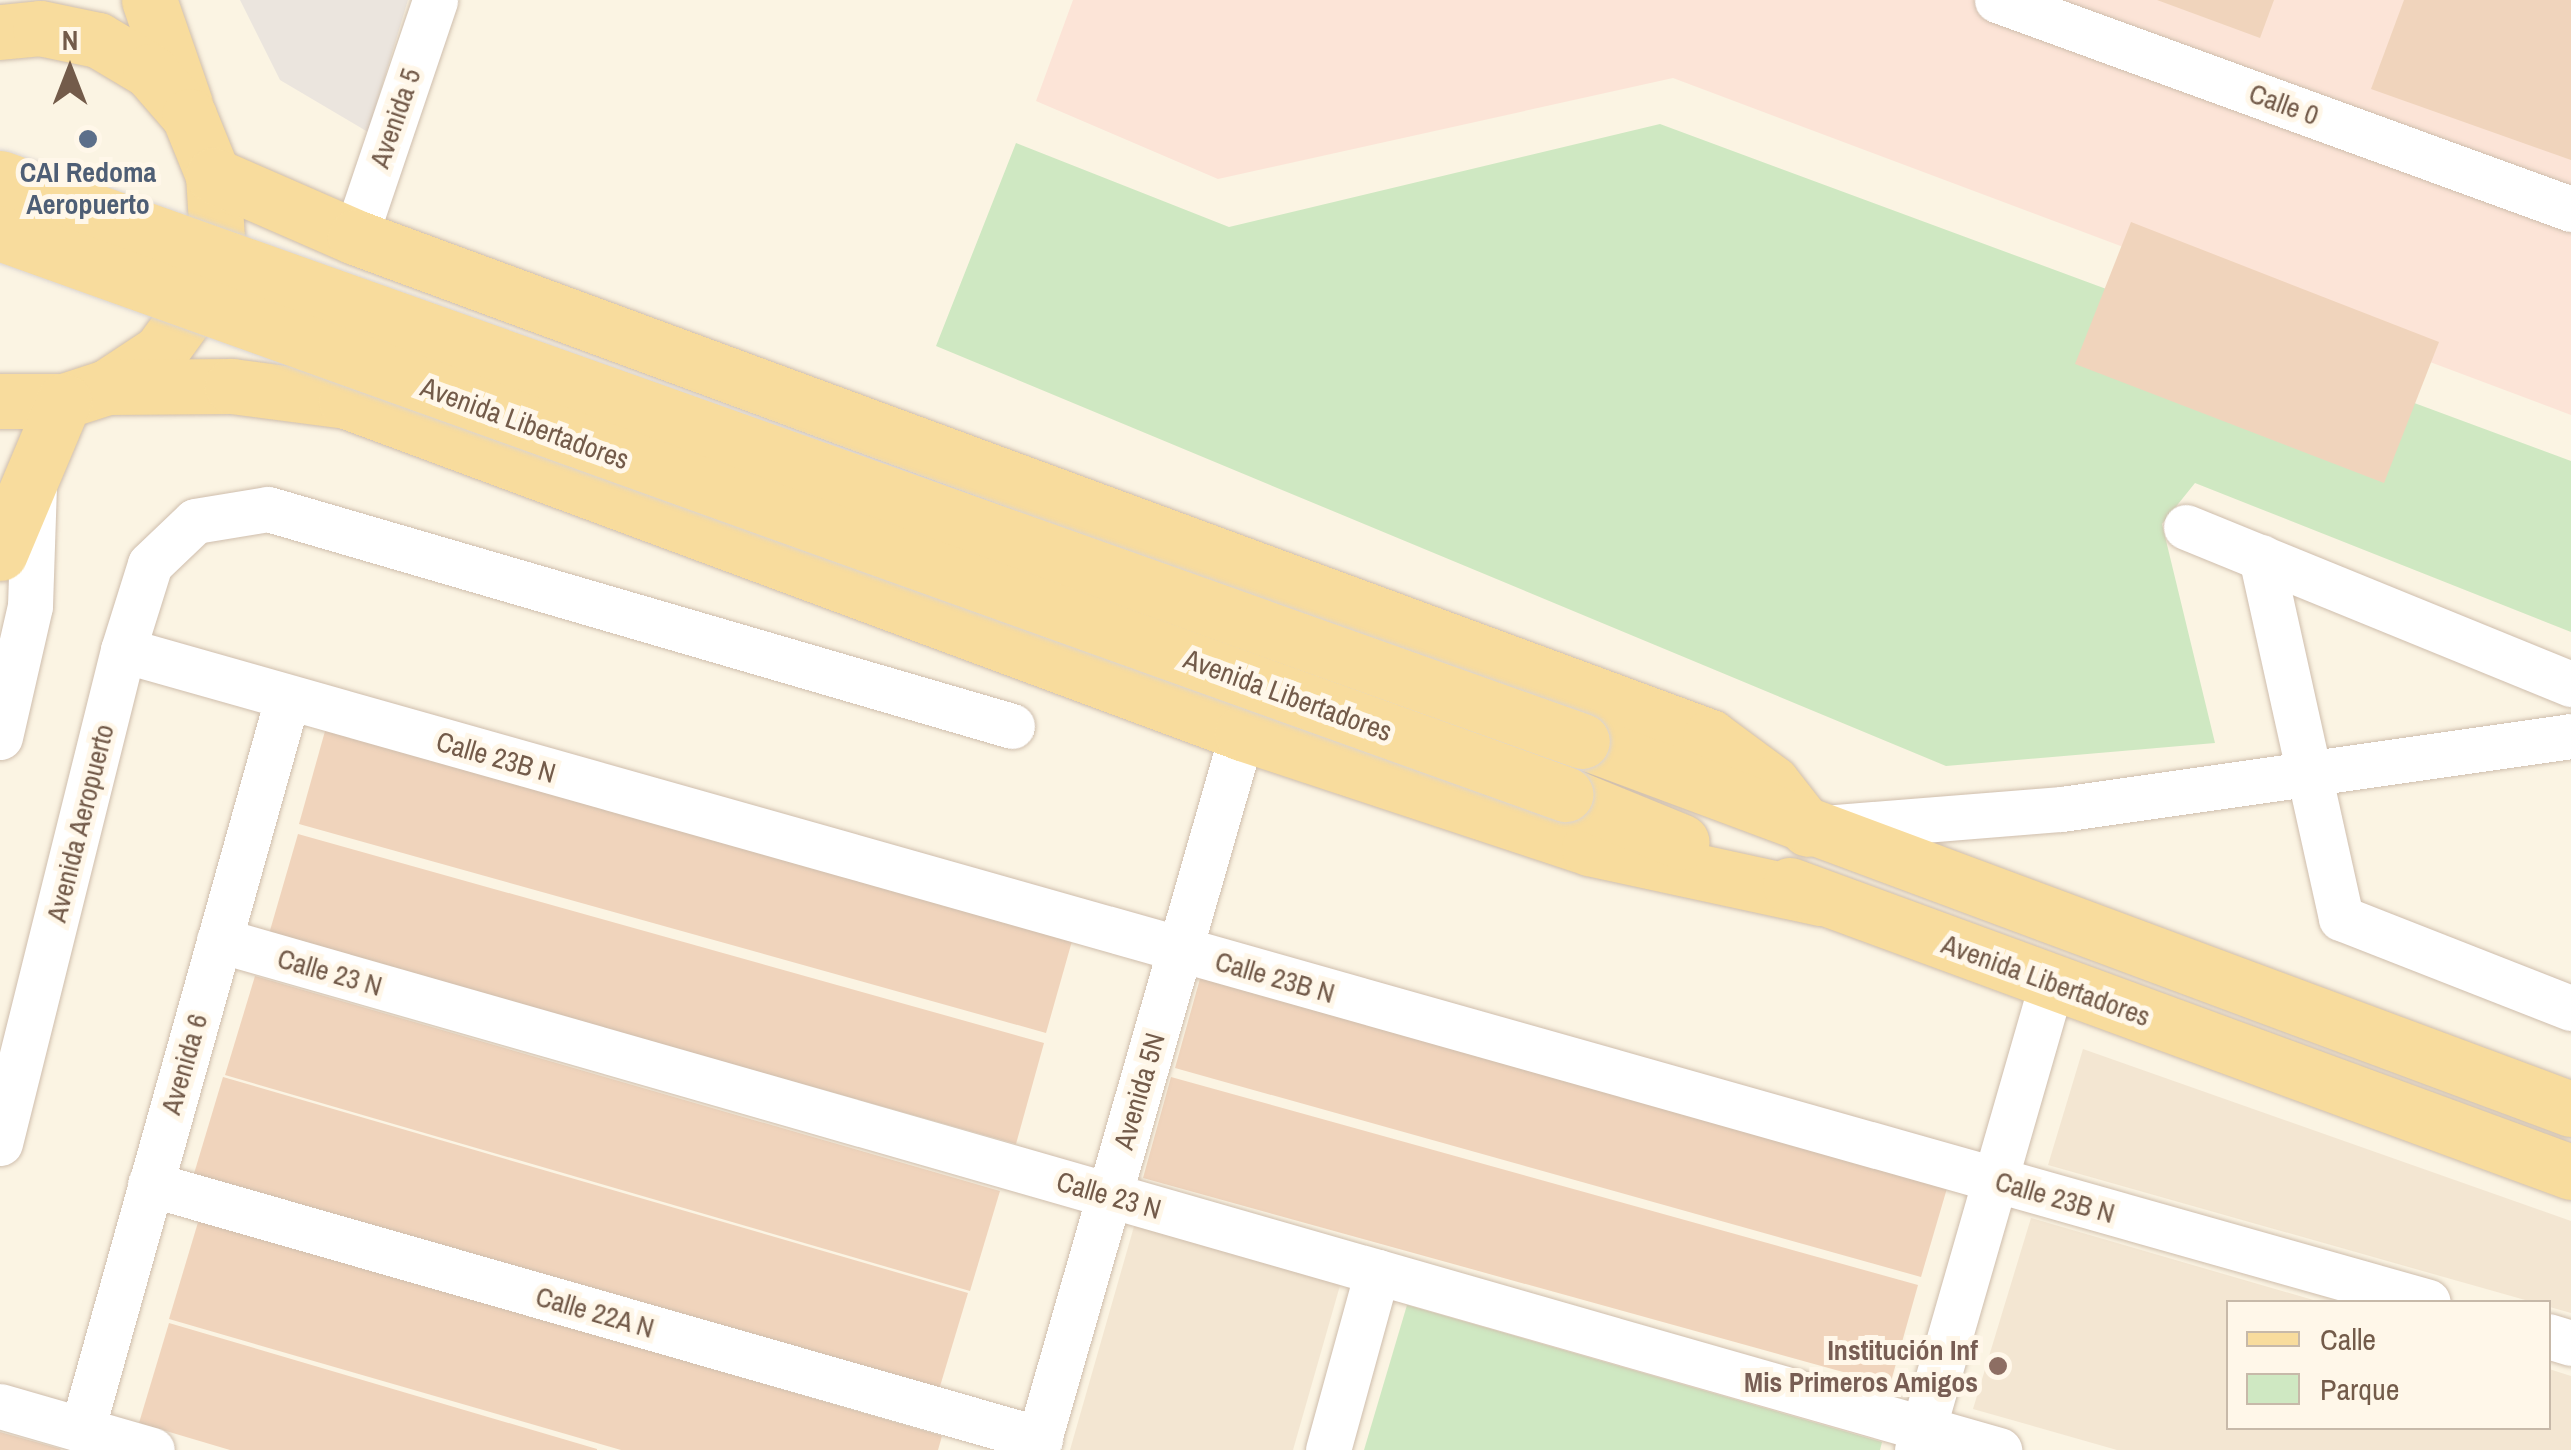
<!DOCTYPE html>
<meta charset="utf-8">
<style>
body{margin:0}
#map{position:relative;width:2571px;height:1450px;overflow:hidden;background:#fbf4e3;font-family:"Archivo Narrow",sans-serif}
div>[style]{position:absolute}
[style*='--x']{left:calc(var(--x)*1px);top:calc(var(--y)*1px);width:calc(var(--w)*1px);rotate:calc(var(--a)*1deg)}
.residential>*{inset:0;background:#f3e6d2}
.commercial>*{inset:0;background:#fce4d7}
.industrial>*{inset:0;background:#ebe5de}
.green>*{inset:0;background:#cfe8c2}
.building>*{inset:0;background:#f0d4bc}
.roads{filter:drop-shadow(0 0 2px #cfbead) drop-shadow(0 0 2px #cfbead)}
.minor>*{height:45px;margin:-22.5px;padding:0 22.5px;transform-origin:22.5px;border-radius:22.5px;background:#fff}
.major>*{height:55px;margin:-27.5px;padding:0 27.5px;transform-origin:27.5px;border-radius:27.5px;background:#f8dc9d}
.bridges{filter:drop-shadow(0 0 2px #dbd4d0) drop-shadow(0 0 2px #dbd4d0)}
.major-bridge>*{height:55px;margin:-27.5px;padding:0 27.5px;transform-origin:27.5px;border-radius:27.5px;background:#f8dc9d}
.dots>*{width:28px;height:28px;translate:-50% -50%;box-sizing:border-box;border:5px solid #fff7e9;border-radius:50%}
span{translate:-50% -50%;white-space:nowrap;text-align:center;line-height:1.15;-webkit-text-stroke:10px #fff7e9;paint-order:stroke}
.street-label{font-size:28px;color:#735b4a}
.service-label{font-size:28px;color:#4e5e75;font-weight:700}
.education-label{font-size:28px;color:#785e54;font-weight:700}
.right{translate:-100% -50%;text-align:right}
.legend{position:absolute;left:2226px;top:1300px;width:325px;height:130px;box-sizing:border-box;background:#fff7e9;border:2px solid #c7b9a9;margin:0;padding:12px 18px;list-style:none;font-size:30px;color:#735b4a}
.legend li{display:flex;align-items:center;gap:20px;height:50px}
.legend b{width:50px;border:2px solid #c7b9a9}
.north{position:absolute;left:20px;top:20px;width:100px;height:100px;-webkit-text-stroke:8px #fff7e9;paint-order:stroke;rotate:0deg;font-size:28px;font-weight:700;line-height:40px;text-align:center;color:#735b4a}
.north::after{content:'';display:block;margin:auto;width:35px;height:45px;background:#735b4a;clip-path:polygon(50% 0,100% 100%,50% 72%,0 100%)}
</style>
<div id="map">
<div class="residential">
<i style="clip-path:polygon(2083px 1049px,2571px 1221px,2571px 1313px,2048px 1165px)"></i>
<i style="clip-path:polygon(1137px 1216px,1343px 1275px,1293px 1450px,1070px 1450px)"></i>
<i style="clip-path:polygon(2031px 1218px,2320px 1302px,2228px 1302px,2228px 1428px,2548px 1428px,2549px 1369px,2571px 1376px,2571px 1450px,2117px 1450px,1973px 1409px)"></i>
</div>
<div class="commercial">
<i style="clip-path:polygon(1073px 0,2571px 0,2571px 415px,1673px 78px,1218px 179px,1036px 101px)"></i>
</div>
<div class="industrial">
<i style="clip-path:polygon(240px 0,408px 0,368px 132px,280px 80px)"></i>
</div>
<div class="green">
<i style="clip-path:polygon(1660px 124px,2571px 461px,2571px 632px,2195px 483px,2162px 524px,2215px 743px,1946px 766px,936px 346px,1016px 143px,1229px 227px)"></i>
<i style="clip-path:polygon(1407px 1305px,1882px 1442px,1880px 1450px,1364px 1450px)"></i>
</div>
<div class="building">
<i style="clip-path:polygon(2157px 0,2274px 0,2260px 38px)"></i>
<i style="clip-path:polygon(2404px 0,2571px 0,2571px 160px,2371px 89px)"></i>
<i style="clip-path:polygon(2131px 222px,2439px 342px,2384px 483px,2075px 364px)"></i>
<i style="clip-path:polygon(327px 724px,1074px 934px,1046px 1033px,299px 824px)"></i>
<i style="clip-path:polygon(298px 834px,1044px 1043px,1016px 1144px,269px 934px)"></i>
<i style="clip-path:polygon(1203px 968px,1950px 1178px,1921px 1277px,1175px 1068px)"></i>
<i style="clip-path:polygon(255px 976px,1000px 1191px,970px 1291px,225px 1075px)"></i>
<i style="clip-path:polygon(223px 1077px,968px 1293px,938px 1393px,193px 1177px)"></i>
<i style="clip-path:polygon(1171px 1077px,1918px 1285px,1890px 1385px,1143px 1178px)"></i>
<i style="clip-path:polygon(199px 1219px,942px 1436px,938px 1450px,621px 1450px,169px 1319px)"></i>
<i style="clip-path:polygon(169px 1323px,597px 1449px,597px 1450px,230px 1450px,139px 1423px)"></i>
<i style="clip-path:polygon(0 1432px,61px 1449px,60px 1450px,0 1450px)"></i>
</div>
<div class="roads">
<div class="minor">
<i style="--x:1997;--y:0;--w:611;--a:20.01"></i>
<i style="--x:355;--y:237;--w:250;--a:-71.3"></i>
<i style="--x:2186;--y:527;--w:416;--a:22.2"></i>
<i style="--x:2261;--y:557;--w:370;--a:77.5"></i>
<i style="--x:2341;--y:918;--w:247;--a:21.4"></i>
<i style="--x:123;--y:650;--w:2395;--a:15.79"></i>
<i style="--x:0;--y:737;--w:134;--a:-77.1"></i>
<i style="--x:30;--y:606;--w:119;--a:-88.1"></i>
<i style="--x:1824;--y:828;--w:239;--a:-4.6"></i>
<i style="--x:2062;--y:809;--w:514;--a:-8.16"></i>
<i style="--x:219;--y:940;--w:1852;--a:15.99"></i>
<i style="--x:0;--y:1143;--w:508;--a:-75.99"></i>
<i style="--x:123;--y:650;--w:90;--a:-72.6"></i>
<i style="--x:150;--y:564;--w:62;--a:-43.7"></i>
<i style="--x:195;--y:521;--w:74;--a:-9.3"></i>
<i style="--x:268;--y:509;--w:775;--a:16.26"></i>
<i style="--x:150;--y:1184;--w:926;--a:15.99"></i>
<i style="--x:2548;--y:1336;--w:24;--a:17"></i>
<i style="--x:0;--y:1406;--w:158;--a:16.1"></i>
<i style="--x:82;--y:1430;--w:759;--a:-74.33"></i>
<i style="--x:1036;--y:1450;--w:746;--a:-73.97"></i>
<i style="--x:1328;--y:1450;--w:185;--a:-74.6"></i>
<i style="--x:1917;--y:1450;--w:487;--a:-73.9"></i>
</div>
<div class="major">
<i style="--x:149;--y:0;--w:110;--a:70.9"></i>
<i style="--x:0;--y:32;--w:40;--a:-5.7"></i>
<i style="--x:40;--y:28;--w:59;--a:11.7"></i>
<i style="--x:98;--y:40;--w:61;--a:30.8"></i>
<i style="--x:150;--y:71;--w:60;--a:49.1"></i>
<i style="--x:189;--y:116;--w:64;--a:67.9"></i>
<i style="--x:213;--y:175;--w:64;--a:86.4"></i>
<i style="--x:217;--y:239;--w:64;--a:107.3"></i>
<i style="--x:198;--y:300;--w:64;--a:126.2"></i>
<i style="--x:160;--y:352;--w:64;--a:146.6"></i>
<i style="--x:107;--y:387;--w:45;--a:162"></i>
<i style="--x:64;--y:401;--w:64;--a:180"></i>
<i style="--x:213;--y:175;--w:155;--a:23.6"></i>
<i style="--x:355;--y:237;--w:1444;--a:20.25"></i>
<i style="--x:1710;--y:737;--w:77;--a:36.6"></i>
<i style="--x:1772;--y:783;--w:58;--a:52"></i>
<i style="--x:107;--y:387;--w:125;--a:-0.5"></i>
<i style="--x:232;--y:386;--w:115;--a:7.5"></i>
<i style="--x:346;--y:401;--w:956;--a:20.33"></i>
<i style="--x:1242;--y:733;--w:366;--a:18.3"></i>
<i style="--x:1589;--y:848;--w:237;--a:12.2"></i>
<i style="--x:0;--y:553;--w:165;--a:-67.2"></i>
<i style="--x:1582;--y:741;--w:1055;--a:20.41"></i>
<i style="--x:1565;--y:794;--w:126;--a:22.3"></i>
<i style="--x:1790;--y:885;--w:832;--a:20.18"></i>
</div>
</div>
<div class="bridges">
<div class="major-bridge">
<i style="--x:0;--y:178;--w:1679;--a:19.59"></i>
<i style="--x:0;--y:233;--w:1663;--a:19.72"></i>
</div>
</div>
<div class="dots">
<i style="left:88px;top:139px;background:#5c6f8a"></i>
<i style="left:1998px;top:1366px;background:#8d6e63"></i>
</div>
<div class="street-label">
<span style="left:2284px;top:104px;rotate:20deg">Calle 0</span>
<span style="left:395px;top:118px;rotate:-71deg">Avenida 5</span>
<span style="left:525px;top:423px;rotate:20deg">Avenida Libertadores</span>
<span style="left:1288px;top:695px;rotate:20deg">Avenida Libertadores</span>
<span style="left:496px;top:757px;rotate:16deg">Calle 23B N</span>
<span style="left:80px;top:823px;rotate:-76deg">Avenida Aeropuerto</span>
<span style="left:330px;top:972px;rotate:16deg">Calle 23 N</span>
<span style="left:1275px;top:977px;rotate:16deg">Calle 23B N</span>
<span style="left:2046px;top:980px;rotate:20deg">Avenida Libertadores</span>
<span style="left:184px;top:1064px;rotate:-74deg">Avenida 6</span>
<span style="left:1139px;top:1091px;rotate:-74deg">Avenida 5N</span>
<span style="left:1109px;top:1195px;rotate:16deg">Calle 23 N</span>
<span style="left:2055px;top:1197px;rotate:16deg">Calle 23B N</span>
<span style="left:595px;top:1312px;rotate:16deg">Calle 22A N</span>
</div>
<div class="service-label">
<span style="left:88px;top:188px">CAI Redoma<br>Aeropuerto</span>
</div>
<div class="education-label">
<span class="right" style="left:1978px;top:1366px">Institución Inf<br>Mis Primeros Amigos</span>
</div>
<ul class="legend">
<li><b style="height:12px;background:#f8dc9d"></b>Calle</li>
<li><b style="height:28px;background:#cfe8c2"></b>Parque</li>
</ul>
<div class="north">N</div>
</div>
